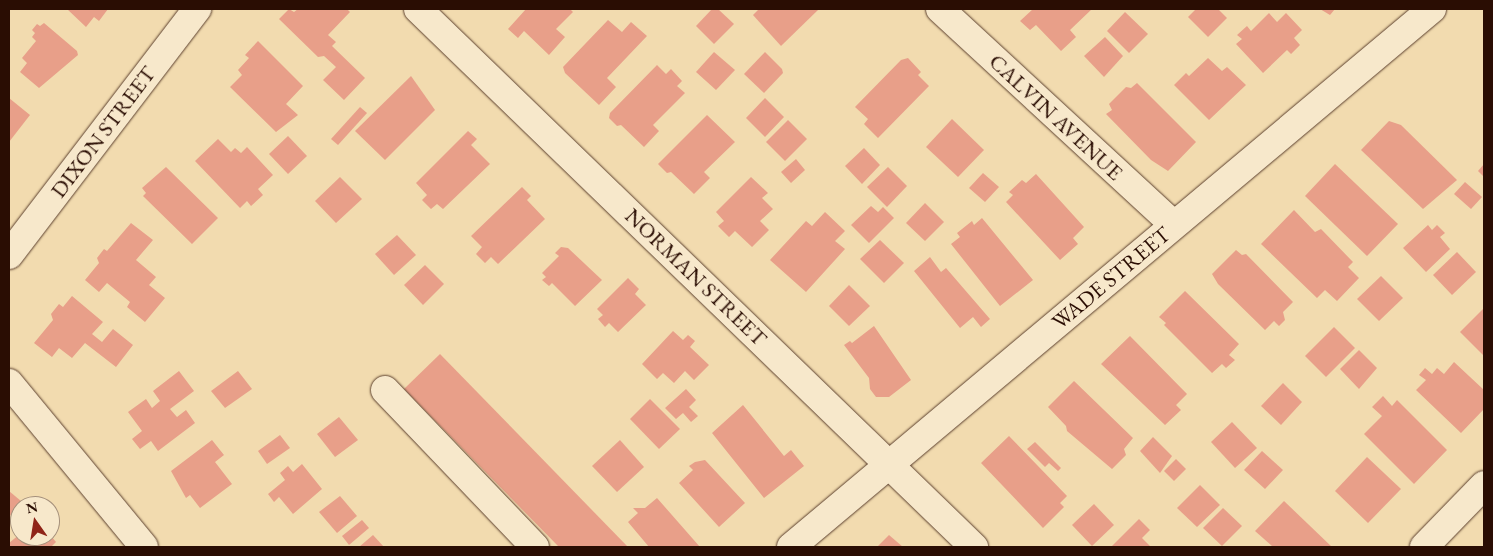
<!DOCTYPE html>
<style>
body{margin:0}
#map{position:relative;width:1493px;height:556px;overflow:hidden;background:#f2dbaf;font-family:"EB Garamond",serif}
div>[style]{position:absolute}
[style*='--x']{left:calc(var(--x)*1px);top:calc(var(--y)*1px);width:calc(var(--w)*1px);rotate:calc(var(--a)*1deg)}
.building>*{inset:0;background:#e89f89}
.roads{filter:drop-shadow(0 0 1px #5c402e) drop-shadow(0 0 1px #5c402e)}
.minor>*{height:28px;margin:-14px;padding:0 14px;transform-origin:14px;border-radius:14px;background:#f7e8cb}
span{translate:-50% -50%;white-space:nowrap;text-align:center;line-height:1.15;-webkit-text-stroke:4px #f7e8cb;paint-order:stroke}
.street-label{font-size:22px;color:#2a0d03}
.frame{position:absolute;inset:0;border:10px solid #2a0d03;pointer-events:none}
.north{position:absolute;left:10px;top:496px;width:50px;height:50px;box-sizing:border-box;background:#f7e8cb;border:1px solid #a5907b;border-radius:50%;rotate:347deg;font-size:14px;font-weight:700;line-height:20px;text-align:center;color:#2a0d03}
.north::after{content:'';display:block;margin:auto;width:18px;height:22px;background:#8f2418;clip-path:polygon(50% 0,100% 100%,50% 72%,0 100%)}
</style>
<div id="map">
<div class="building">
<i style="clip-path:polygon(67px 9px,108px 9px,99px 21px,94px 17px,86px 27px)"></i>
<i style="clip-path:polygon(289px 9px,294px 12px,298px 9px,347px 9px,350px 12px,328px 35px,336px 42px,332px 46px,365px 78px,344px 100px,323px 80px,336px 67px,324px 56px,318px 57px,279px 19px)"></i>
<i style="clip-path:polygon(526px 9px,570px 9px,573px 12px,556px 29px,565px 37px,549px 55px,524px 31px,518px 38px,508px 29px)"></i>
<i style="clip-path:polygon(712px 9px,718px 9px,734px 24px,714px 44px,696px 26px)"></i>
<i style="clip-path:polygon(759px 9px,819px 9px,781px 46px,753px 15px)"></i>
<i style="clip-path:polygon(1033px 9px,1092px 9px,1070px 30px,1076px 37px,1061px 51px,1036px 25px,1030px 30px,1020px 21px)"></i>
<i style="clip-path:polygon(1196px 9px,1218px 9px,1227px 18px,1208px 37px,1188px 17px)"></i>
<i style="clip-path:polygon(1320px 9px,1335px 9px,1330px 15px)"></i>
<i style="clip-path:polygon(1125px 12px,1148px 34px,1129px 53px,1107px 31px)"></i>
<i style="clip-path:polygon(1269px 13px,1277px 22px,1286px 13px,1302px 30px,1294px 38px,1300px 45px,1291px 54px,1287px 50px,1263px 73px,1236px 44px,1242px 39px,1237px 35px,1247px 26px,1251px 31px)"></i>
<i style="clip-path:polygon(608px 20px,622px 32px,631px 22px,647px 36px,607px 78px,616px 87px,599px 105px,565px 73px,563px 67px)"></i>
<i style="clip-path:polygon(44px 23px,77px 51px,78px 55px,39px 88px,20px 72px,27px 63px,22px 58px,36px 41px,32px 37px,35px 33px,32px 30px,37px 24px,40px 26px)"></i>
<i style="clip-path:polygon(1105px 37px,1123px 56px,1104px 77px,1084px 56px)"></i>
<i style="clip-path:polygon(258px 41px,303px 86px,286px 104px,298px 115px,276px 132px,230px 87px,242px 75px,238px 70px,249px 58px,245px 55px)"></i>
<i style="clip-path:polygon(714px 52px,735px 70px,716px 90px,696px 72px)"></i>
<i style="clip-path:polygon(765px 52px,782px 69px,783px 73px,764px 93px,744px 74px)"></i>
<i style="clip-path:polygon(908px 58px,921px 72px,918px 75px,929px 86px,878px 138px,864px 124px,868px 119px,855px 107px,901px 60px)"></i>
<i style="clip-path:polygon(1208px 58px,1222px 71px,1227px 67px,1246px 85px,1209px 120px,1174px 85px,1186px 73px,1189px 76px)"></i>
<i style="clip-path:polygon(657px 65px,666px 74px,671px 69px,682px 81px,677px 86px,685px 93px,653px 125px,659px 131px,644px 147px,621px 125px,617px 126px,609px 118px,610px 113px)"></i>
<i style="clip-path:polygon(411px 76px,435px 110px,385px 160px,355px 131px)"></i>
<i style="clip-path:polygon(1137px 83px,1196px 142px,1168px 171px,1151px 160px,1106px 114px,1112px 110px,1109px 104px,1126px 87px,1131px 88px)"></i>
<i style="clip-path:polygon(9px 98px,30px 115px,9px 142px)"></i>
<i style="clip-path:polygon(765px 98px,784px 117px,765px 137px,746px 118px)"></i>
<i style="clip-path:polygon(360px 107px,367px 113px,338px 145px,331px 139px)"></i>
<i style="clip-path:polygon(707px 115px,735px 142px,704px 172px,710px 178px,694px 194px,671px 172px,667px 173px,658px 164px)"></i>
<i style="clip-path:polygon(952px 119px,984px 150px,958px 177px,926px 147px)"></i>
<i style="clip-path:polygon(788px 120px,807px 139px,785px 161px,766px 142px)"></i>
<i style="clip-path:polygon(1389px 121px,1401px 125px,1457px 180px,1423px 209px,1361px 150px)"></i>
<i style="clip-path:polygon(468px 131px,477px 139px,471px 145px,490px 164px,443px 209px,437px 204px,431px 209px,422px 200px,427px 195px,416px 183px)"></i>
<i style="clip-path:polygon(288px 136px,307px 156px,288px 174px,269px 154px)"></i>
<i style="clip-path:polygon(218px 139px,231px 152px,235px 148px,241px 153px,247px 147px,273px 175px,258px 189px,263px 195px,251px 206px,247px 201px,240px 208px,195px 161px)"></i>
<i style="clip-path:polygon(864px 148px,880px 165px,862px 184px,845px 166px)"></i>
<i style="clip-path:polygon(796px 159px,805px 170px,791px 183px,781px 172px)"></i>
<i style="clip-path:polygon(1335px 164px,1398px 224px,1367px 256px,1305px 196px)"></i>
<i style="clip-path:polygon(1484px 164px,1484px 177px,1478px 171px)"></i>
<i style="clip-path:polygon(166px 167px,218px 218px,192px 244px,143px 196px,146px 193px,142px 188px)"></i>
<i style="clip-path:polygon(888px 167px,907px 186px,887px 207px,867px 187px)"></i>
<i style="clip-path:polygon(983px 173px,999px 187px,985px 202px,969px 188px)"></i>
<i style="clip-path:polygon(1036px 174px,1084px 227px,1073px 238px,1078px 244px,1060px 260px,1006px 202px,1013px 195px,1009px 192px,1022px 180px,1026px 183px)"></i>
<i style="clip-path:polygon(340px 177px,362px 199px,336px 223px,315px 201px)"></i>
<i style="clip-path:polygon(751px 177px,768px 193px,762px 198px,773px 209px,760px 221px,769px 230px,752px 247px,735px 231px,729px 237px,718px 226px,724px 221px,716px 212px)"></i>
<i style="clip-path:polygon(1465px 182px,1482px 197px,1471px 209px,1454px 194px)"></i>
<i style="clip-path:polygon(522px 187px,531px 196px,527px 200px,545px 219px,498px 264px,491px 257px,485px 263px,476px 254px,482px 247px,471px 236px)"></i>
<i style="clip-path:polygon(925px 203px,944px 222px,925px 241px,906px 223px)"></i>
<i style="clip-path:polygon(871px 206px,878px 212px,883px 207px,894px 218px,869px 243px,851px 225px)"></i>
<i style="clip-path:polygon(1294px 210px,1315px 232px,1321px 229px,1353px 262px,1348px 267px,1359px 278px,1337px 301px,1325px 290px,1317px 298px,1261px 244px)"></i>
<i style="clip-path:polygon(825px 212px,845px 231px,835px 241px,845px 249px,806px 292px,770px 260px,806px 221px,812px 226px)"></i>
<i style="clip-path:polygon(982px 218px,1033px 280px,1000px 306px,951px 244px,960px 237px,957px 233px,972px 221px,974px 225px)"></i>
<i style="clip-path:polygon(131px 223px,153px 240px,136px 260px,156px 277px,149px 285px,165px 298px,145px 322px,127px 307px,130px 302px,107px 283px,99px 292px,85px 280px,99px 263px,97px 258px,104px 249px,107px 251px)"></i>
<i style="clip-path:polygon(1428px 225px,1432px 230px,1437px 225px,1445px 233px,1440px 237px,1450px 249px,1426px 272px,1403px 248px)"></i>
<i style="clip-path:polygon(397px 235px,416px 255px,394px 275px,375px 254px)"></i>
<i style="clip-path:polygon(880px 240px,904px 263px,884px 283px,860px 259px)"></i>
<i style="clip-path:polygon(561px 247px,568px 248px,602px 280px,575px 306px,552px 283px,549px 286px,542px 280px,546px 277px,542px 273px,559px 256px,555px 253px)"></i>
<i style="clip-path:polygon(1236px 250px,1242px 255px,1246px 254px,1293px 302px,1283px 312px,1285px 320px,1279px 326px,1274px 321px,1265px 330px,1218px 284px,1212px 274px)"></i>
<i style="clip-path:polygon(1457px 252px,1476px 272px,1452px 295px,1433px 275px)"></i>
<i style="clip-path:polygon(930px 257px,941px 272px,946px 268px,990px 319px,981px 327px,973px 317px,960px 328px,914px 271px)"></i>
<i style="clip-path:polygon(425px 265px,444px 284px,423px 305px,404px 285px)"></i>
<i style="clip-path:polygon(1381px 276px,1403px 298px,1379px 321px,1357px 299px)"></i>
<i style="clip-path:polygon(628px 278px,639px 289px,635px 294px,646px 305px,618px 332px,609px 323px,605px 327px,598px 319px,603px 315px,597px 309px)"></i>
<i style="clip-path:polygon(849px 285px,870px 306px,849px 326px,829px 306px)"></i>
<i style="clip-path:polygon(1185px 291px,1239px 344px,1229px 355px,1235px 360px,1226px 368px,1222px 364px,1212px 373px,1164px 325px,1166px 323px,1159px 317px)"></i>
<i style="clip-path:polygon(72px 296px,103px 322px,92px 334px,102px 342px,113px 329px,133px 345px,116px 367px,85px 343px,72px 358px,59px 348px,52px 357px,34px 343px,53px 320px,51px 314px,59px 304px,63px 307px)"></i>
<i style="clip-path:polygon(1484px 308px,1484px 356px,1460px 332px)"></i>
<i style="clip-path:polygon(874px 326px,911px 380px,889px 397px,876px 397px,870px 389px,869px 378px,844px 345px,850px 341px,852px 343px)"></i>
<i style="clip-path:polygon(1334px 327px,1355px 348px,1326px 377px,1305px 356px)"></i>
<i style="clip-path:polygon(673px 331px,683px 340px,688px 335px,695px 341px,690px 347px,709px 365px,694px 380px,685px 371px,674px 383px,663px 373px,657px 379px,642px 364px)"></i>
<i style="clip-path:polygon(1130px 336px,1187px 394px,1176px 405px,1181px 410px,1165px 425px,1101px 364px)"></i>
<i style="clip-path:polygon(1359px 350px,1377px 368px,1359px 389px,1340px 369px)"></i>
<i style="clip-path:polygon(440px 354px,628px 547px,559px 547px,404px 389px)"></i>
<i style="clip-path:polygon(1454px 362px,1484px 390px,1484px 409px,1461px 433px,1416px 390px,1426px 380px,1419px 375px,1425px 368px,1432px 374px,1437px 368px,1444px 374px)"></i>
<i style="clip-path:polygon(179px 371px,194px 391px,170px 409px,177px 417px,186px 410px,195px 423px,158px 451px,151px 441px,140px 449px,132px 439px,142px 431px,128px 412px,146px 399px,152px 408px,160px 401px,153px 391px)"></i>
<i style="clip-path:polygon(238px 371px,252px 389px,225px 408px,211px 391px)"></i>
<i style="clip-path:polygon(1074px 381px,1133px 438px,1124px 449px,1126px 455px,1112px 469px,1067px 431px,1066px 426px,1048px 407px)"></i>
<i style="clip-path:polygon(1283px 383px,1302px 402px,1281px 425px,1261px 406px)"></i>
<i style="clip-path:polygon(686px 389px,696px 400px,689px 407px,698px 416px,691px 422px,683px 413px,676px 419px,665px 408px)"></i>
<i style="clip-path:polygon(1383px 396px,1392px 406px,1397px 400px,1447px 450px,1414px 484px,1364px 434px,1382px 416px,1372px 407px)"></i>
<i style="clip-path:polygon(650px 399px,680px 429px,659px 449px,630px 419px)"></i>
<i style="clip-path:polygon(743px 405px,784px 456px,791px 450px,804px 466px,764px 498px,712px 433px)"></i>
<i style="clip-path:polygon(339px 417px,358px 440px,335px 457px,317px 434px)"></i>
<i style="clip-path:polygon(1232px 422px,1257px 448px,1235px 468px,1211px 442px)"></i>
<i style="clip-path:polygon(280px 435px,290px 448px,267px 464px,258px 451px)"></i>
<i style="clip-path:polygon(1009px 436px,1067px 496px,1060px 503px,1064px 507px,1043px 528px,981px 463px)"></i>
<i style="clip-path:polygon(1153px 437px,1172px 456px,1160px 473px,1140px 451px)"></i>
<i style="clip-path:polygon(212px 440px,224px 455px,215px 462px,232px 484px,200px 508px,190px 495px,186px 498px,171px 471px)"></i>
<i style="clip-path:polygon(620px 440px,644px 467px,617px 492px,592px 466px)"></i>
<i style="clip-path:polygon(1035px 442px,1061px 468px,1058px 471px,1049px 463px,1045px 467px,1027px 449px)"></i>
<i style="clip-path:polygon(1262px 451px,1283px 470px,1265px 489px,1244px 470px)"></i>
<i style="clip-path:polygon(1367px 457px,1401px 489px,1368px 523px,1335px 491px)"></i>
<i style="clip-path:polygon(1176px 459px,1186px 469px,1174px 481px,1164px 471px)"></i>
<i style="clip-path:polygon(705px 460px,745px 503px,719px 527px,679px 483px,693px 470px,689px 466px,695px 462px)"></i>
<i style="clip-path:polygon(302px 464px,322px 489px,293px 514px,279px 497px,274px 502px,268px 494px,285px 480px,280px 473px,288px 466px,293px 472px)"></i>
<i style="clip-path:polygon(1200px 485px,1220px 505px,1197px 527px,1177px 508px)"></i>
<i style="clip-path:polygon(9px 491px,21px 501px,9px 517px)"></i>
<i style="clip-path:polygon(340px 496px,357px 516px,337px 533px,319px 512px)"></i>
<i style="clip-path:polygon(657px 498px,700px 547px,649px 547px,628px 522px,638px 513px,633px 508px,645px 508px)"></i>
<i style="clip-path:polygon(1284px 501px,1332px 547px,1273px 547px,1255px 531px)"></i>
<i style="clip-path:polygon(1094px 504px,1114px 525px,1092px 546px,1072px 525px)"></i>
<i style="clip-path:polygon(1223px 508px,1242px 526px,1222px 546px,1203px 528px)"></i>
<i style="clip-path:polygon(1139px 519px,1150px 530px,1142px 538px,1151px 547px,1111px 547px)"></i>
<i style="clip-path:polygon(362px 520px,369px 528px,349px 545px,342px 536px)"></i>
<i style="clip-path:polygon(20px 534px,51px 536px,56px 542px,51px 547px,9px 547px,9px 543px)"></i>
<i style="clip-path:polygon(373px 535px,384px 547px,359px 547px)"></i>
<i style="clip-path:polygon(889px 535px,903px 547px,877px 547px)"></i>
</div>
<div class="roads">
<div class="minor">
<i style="--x:418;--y:9;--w:774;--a:44.06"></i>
<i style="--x:940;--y:9;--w:317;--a:42.7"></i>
<i style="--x:9;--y:255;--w:310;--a:-52.6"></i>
<i style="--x:9;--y:383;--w:212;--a:50.5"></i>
<i style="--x:385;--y:390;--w:217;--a:46.3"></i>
<i style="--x:791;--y:547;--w:837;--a:-40.01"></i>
<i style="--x:1424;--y:547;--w:86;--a:-45.9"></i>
</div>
</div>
<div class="street-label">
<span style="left:1056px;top:117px;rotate:43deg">CALVIN AVENUE</span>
<span style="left:103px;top:132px;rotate:-53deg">DIXON STREET</span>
<span style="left:696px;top:277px;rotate:44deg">NORMAN STREET</span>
<span style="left:1111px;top:278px;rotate:-40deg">WADE STREET</span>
</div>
<div class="frame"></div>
<div class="north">N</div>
</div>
